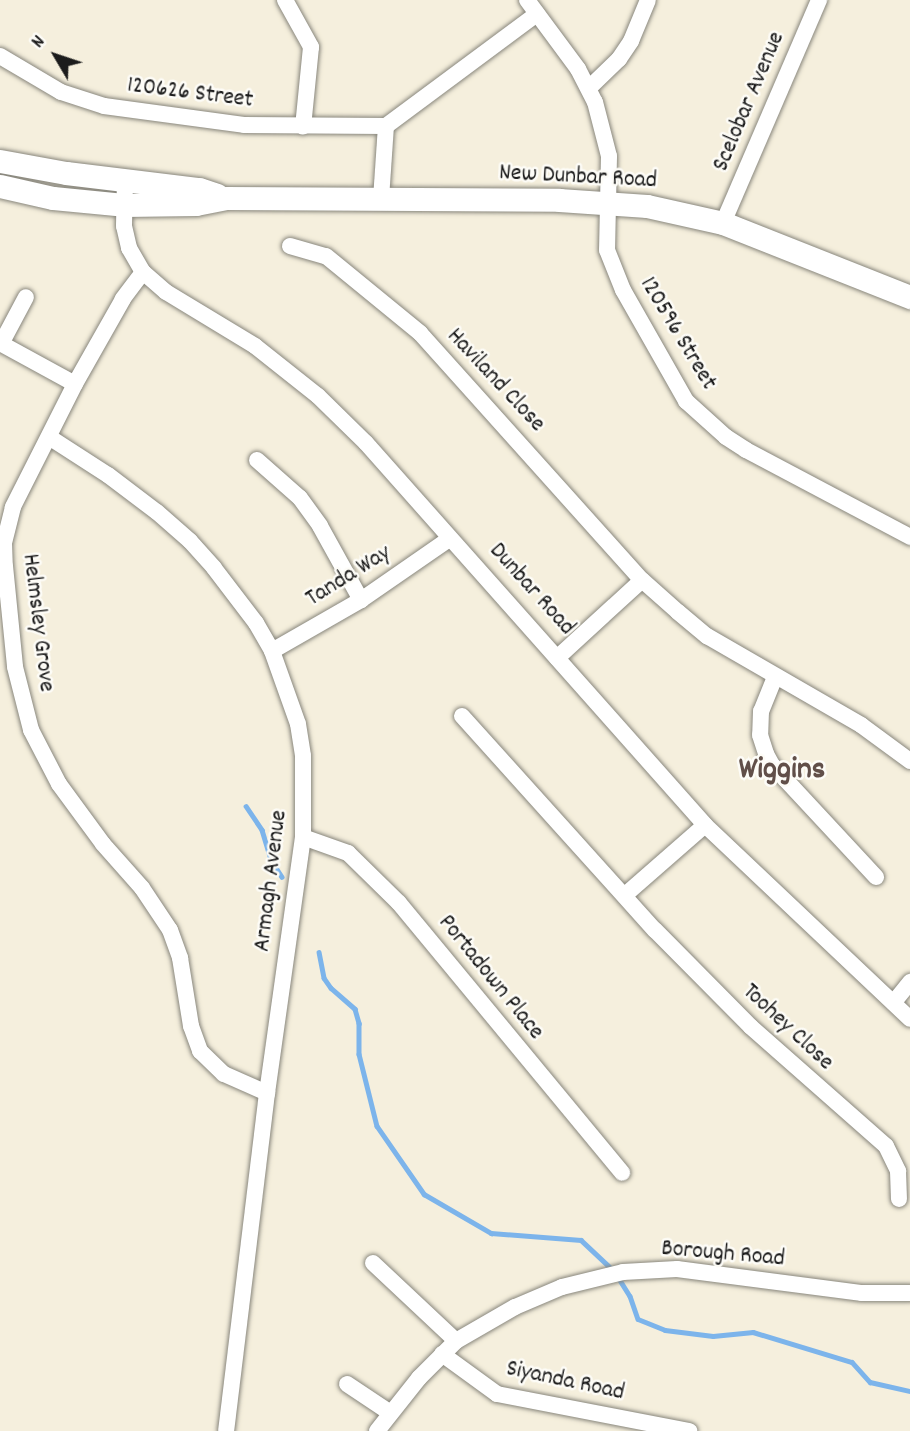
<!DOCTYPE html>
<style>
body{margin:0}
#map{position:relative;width:910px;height:1431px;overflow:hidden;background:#f5efdd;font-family:Dekko,sans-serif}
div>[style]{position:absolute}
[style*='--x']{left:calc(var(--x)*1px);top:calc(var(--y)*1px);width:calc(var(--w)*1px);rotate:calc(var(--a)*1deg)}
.stream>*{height:4.5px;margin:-2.25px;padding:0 2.25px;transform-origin:2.25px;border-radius:2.25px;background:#7cb4eb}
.roads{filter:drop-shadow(0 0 2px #88867c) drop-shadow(0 0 2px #88867c)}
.street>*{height:16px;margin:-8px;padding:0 8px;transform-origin:8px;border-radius:8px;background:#fff}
.secondary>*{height:23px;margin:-11.5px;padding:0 11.5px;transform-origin:11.5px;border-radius:11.5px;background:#fff}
span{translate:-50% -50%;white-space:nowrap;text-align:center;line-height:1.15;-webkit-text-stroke:5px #fdfcf7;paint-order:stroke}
.street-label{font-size:24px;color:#1c1c1c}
.district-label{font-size:32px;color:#614f49;font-weight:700}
.north{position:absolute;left:21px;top:21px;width:70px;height:70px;-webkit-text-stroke:5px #fdfcf7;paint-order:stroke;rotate:309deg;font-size:19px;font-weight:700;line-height:28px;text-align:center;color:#1c1c1c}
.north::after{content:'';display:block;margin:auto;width:24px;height:32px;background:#1c1c1c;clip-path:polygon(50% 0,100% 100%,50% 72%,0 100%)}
</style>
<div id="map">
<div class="stream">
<i style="--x:246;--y:806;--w:29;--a:56"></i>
<i style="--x:262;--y:830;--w:31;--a:73"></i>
<i style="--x:271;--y:860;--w:20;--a:57"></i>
<i style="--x:319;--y:952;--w:26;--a:79"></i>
<i style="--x:324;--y:978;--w:12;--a:55"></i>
<i style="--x:331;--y:988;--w:32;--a:41"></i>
<i style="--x:355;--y:1009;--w:15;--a:74"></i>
<i style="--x:359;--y:1023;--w:31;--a:90"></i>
<i style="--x:359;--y:1054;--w:74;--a:76"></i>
<i style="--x:377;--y:1126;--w:83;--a:55.3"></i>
<i style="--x:424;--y:1194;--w:78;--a:30.2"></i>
<i style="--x:491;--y:1233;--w:90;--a:4.4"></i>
<i style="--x:581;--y:1240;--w:44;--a:43.2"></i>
<i style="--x:618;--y:1277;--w:22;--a:58"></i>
<i style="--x:630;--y:1296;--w:24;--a:71"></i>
<i style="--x:638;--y:1319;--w:29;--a:22"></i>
<i style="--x:665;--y:1330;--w:48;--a:7.1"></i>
<i style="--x:713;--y:1336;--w:40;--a:-5.7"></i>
<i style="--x:753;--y:1332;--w:103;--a:16.9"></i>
<i style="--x:852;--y:1362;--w:27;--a:48"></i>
<i style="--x:870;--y:1382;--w:41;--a:12.7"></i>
</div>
<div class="roads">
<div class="street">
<i style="--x:285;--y:0;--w:54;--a:61"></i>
<i style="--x:311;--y:47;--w:80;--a:95.7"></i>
<i style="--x:527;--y:0;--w:86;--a:53.5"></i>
<i style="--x:578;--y:69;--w:37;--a:63"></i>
<i style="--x:595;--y:102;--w:56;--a:75.5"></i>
<i style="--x:609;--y:156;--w:94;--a:91.2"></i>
<i style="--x:607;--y:250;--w:43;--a:68.2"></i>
<i style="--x:623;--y:290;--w:128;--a:60.4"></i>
<i style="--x:686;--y:401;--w:54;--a:42"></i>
<i style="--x:726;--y:437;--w:24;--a:33"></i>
<i style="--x:746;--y:450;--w:186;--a:27.9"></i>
<i style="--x:0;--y:56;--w:71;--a:30.5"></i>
<i style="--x:61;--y:92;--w:45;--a:18"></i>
<i style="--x:104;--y:106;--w:141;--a:7.7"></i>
<i style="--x:244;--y:125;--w:142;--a:0.4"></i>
<i style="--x:589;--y:88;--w:42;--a:-44"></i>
<i style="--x:619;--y:59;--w:22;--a:-56"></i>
<i style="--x:631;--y:41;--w:44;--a:-67.5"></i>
<i style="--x:125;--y:181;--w:45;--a:91.3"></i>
<i style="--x:124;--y:226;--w:23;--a:77"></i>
<i style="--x:129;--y:248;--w:28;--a:60"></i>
<i style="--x:143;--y:272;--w:30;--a:41"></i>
<i style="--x:166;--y:292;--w:104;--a:31.2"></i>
<i style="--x:255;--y:346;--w:80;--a:38.4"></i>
<i style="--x:318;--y:396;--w:67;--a:44.4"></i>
<i style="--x:366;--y:443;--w:511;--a:48.41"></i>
<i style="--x:705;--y:825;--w:282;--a:43.4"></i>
<i style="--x:381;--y:199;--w:73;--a:-86.1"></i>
<i style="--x:386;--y:126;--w:188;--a:-36.6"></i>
<i style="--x:723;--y:223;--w:243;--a:-66.7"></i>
<i style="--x:290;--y:246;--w:37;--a:16"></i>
<i style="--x:326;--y:256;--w:122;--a:39.3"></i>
<i style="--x:420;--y:333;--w:332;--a:48.1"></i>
<i style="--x:642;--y:580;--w:48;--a:41.6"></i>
<i style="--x:678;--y:612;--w:38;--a:40"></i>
<i style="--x:707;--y:636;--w:178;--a:30"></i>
<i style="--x:861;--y:725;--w:61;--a:36.3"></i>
<i style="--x:143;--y:272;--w:34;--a:127"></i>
<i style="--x:123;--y:299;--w:98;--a:119.5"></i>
<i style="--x:75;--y:384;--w:138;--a:116.8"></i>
<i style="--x:13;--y:507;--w:37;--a:104"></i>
<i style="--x:4;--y:543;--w:23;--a:88"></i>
<i style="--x:5;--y:566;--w:101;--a:84.3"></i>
<i style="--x:15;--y:667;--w:65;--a:75.7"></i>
<i style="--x:31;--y:730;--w:61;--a:62.6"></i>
<i style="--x:59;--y:784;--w:74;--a:53.7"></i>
<i style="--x:103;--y:844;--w:59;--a:48.4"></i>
<i style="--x:142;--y:888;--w:50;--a:56.3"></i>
<i style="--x:170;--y:930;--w:30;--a:70"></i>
<i style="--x:180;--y:958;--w:69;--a:80.8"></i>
<i style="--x:191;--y:1026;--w:27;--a:70"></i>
<i style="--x:200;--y:1051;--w:33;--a:44"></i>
<i style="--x:224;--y:1074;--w:47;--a:23.8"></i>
<i style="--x:0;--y:343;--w:85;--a:28.7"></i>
<i style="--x:1;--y:344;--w:53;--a:-62"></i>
<i style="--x:49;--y:437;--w:70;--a:32.8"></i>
<i style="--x:108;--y:475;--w:61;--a:37.1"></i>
<i style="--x:157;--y:512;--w:44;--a:41.3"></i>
<i style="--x:190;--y:541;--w:36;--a:48"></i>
<i style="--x:214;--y:568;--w:69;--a:52.6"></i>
<i style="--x:256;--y:623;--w:32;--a:60"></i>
<i style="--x:272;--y:651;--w:77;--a:70.4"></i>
<i style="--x:298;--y:724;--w:32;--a:81"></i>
<i style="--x:303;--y:756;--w:81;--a:90"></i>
<i style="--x:303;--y:837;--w:259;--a:98"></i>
<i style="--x:267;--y:1093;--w:340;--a:96.9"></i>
<i style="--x:257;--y:460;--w:57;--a:41.5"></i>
<i style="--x:300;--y:498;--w:34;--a:54"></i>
<i style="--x:320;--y:526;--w:85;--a:61"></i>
<i style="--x:272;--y:651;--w:103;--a:-29.8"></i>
<i style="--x:361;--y:600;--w:107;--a:-34.7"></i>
<i style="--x:557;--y:658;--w:115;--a:-42.5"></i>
<i style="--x:775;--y:677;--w:37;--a:112"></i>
<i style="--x:761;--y:711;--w:24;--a:92"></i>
<i style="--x:760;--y:735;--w:20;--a:72"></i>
<i style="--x:766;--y:754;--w:13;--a:61"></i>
<i style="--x:772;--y:765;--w:153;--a:47.1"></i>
<i style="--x:462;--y:716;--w:288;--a:48"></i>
<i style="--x:655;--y:930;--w:136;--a:45.3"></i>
<i style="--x:751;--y:1027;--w:180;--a:41.4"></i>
<i style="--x:886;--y:1146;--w:28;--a:64"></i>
<i style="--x:898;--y:1171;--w:28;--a:88"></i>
<i style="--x:303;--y:837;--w:48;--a:19.6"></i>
<i style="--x:348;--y:853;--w:71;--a:44.4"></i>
<i style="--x:399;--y:903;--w:350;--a:50.4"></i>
<i style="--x:625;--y:895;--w:106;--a:-41.2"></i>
<i style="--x:894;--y:1002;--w:26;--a:-51"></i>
<i style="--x:373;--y:1263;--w:114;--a:43.2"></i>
<i style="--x:442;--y:1354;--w:68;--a:36"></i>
<i style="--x:497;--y:1394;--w:196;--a:10.9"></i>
<i style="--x:347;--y:1384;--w:50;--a:33.7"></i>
<i style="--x:377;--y:1431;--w:68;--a:-51.6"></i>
<i style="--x:419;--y:1378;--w:52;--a:-45"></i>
<i style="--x:456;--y:1341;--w:68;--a:-30"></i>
<i style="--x:515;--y:1307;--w:51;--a:-23.1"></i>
<i style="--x:562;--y:1287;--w:63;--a:-13.8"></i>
<i style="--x:623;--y:1272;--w:54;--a:-3.2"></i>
<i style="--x:677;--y:1269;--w:187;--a:7.4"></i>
<i style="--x:862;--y:1293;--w:48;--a:0"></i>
</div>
<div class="secondary">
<i style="--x:0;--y:161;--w:67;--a:10.3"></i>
<i style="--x:66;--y:173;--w:134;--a:6.9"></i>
<i style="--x:199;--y:189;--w:19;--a:18"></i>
<i style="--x:0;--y:186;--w:54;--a:12.8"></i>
<i style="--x:53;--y:198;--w:71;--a:5.6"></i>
<i style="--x:124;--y:205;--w:72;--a:-0.8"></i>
<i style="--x:196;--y:204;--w:31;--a:-11"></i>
<i style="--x:226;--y:198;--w:333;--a:0.3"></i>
<i style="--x:559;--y:200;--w:88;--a:3.9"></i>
<i style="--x:647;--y:206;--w:78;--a:12.6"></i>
<i style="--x:723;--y:223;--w:201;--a:21.6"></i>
</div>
</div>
<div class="street-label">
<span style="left:190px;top:94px;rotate:7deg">120626 Street</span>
<span style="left:750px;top:102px;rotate:-67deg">Scelobar Avenue</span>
<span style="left:578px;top:178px;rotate:3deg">New Dunbar Road</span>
<span style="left:677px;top:334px;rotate:59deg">120596 Street</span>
<span style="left:495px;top:381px;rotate:47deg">Haviland Close</span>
<span style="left:349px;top:577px;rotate:-32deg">Tanda Way</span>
<span style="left:531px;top:590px;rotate:48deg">Dunbar Road</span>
<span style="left:37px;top:623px;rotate:83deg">Helmsley Grove</span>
<span style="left:272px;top:881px;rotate:-83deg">Armagh Avenue</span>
<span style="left:490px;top:978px;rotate:51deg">Portadown Place</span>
<span style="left:787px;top:1028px;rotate:43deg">Toohey Close</span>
<span style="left:723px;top:1255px;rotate:5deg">Borough Road</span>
<span style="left:565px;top:1382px;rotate:12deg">Siyanda Road</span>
</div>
<div class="district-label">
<span style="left:782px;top:771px">Wiggins</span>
</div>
<div class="north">N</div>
</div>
